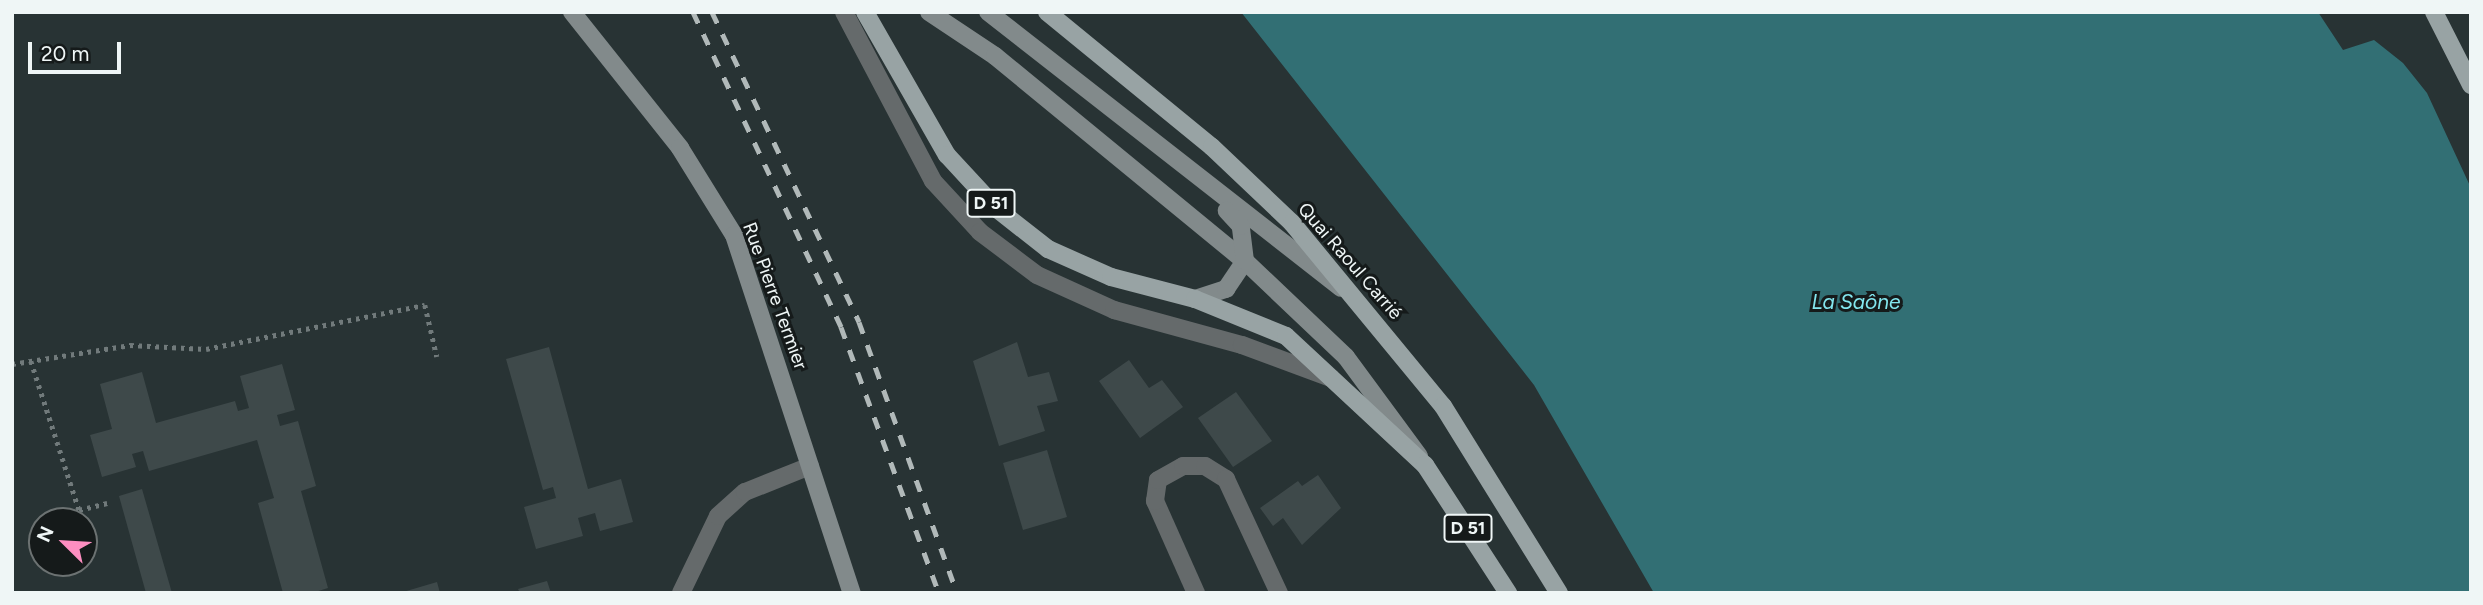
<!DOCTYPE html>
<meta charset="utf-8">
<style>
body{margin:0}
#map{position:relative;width:2483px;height:605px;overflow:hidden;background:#283334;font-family:Figtree,sans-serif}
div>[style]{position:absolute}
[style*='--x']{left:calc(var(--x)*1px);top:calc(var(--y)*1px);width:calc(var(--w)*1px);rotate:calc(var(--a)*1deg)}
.water>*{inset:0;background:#326f74}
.building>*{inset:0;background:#3e494a}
.path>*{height:4.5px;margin-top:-2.25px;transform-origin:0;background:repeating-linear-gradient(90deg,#717a7b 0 3.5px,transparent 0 8.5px)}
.lane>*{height:18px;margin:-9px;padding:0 9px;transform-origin:9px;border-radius:9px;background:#656a6b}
.street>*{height:18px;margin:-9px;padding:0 9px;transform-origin:9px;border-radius:9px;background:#656a6b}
.secondary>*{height:18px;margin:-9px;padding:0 9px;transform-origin:9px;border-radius:9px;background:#828a8b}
.primary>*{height:18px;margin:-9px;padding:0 9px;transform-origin:9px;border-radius:9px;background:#98a3a4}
.rail>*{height:5px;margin-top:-2.5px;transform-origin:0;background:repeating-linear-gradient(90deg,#b1b9b9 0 12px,transparent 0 24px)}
span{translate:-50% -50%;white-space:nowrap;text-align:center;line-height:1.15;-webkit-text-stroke:6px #151a1a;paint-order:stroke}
.shield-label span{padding:2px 5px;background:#151a1a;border:2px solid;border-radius:5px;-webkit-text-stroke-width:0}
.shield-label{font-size:18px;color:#eff6f6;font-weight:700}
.street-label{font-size:19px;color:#eff6f6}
.water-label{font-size:21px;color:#83e6ee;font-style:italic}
.frame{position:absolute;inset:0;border:14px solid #eff6f6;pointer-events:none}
.north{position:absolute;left:28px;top:507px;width:70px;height:70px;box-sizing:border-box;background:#151a1a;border:2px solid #6c7272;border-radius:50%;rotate:294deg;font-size:19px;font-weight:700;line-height:28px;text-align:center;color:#eff6f6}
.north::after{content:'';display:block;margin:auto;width:24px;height:32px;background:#fd8ec0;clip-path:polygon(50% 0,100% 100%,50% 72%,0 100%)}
.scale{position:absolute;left:28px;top:42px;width:93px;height:32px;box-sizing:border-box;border:4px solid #eff6f6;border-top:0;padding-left:9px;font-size:21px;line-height:24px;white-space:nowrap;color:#eff6f6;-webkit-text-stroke:5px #151a1a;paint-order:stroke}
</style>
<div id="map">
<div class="water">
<i style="clip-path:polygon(1241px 12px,2318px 12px,2343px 50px,2374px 40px,2403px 63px,2427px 93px,2471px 188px,2471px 593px,1654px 593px,1534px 385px)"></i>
</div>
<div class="building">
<i style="clip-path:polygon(1017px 342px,1028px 377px,1049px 372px,1058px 401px,1037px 406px,1045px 431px,999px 446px,973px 361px)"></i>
<i style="clip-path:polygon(549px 347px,588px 489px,621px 479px,633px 522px,600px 531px,595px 513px,578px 518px,583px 536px,536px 549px,524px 507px,556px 498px,553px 487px,543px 490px,506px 359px)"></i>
<i style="clip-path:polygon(1129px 360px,1149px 388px,1162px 380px,1183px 407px,1140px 438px,1099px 381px)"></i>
<i style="clip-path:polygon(282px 364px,295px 410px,277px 415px,280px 426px,298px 421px,316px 486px,301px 491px,328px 588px,312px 593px,283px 593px,258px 503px,274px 498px,257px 440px,149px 471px,143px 451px,132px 454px,136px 467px,102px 477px,90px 435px,112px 429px,100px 384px,142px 372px,156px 423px,235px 401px,238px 411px,249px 408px,240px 376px)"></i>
<i style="clip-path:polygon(1236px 392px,1272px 441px,1233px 467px,1198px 418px)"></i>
<i style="clip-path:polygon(1047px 450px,1067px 517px,1023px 530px,1003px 463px)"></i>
<i style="clip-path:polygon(1318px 475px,1341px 508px,1302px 545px,1283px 518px,1273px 526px,1260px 508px,1298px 481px,1302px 486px)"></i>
<i style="clip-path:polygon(142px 489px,172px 593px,146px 593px,119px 496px)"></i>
<i style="clip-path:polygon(547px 581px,551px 593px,520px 593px,518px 589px)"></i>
<i style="clip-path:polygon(437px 582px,440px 593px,403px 593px,403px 592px)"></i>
</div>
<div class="path">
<i style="--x:31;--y:361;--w:157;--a:72.1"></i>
<i style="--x:79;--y:510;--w:29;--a:-14"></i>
<i style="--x:12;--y:364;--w:120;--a:-9.1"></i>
<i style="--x:130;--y:345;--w:76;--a:3"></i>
<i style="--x:206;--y:349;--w:223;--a:-11.4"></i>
<i style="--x:425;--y:305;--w:53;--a:77"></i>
</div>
<div class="lane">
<i style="--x:844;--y:12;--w:191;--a:62.2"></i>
<i style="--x:933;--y:181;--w:69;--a:47.3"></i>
<i style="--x:980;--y:232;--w:71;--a:37"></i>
<i style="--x:1037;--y:275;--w:85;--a:24.4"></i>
<i style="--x:1114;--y:310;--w:133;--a:15.3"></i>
<i style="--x:1242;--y:345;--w:95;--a:20.3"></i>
</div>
<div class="street">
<i style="--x:681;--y:593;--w:85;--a:-64.3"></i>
<i style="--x:718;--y:516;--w:36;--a:-42"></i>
<i style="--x:745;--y:492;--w:70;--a:-21.8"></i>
<i style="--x:1196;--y:593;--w:101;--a:-114"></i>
<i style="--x:1155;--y:501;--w:21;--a:-82"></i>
<i style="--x:1158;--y:480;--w:29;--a:-29"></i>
<i style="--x:1183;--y:466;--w:22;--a:0"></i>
<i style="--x:1205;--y:466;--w:25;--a:32"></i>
<i style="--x:1226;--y:479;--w:126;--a:65.1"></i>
</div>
<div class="secondary">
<i style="--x:572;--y:12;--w:174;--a:51.5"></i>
<i style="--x:680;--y:148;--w:102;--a:58.2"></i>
<i style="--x:734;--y:235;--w:377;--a:71.8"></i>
<i style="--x:929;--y:12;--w:79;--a:33.7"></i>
<i style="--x:995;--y:56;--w:323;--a:39.4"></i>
<i style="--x:1245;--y:261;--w:139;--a:43.5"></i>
<i style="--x:1346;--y:357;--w:123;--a:53.6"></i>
<i style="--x:988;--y:12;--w:448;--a:38"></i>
<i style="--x:1195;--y:299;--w:33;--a:-18"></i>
<i style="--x:1226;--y:289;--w:34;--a:-56"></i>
<i style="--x:1245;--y:261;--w:35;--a:-97"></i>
<i style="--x:1241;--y:226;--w:21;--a:-133"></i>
</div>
<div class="primary">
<i style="--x:865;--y:12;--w:165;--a:60.2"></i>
<i style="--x:947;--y:155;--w:74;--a:47.2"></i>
<i style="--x:997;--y:209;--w:65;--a:38.1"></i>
<i style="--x:1048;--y:249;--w:69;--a:24"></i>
<i style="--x:1111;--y:277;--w:87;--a:14.7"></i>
<i style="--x:1195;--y:299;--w:98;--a:22.1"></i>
<i style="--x:1286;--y:336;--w:190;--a:42.9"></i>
<i style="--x:1425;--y:465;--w:153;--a:57"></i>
<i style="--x:1047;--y:12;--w:213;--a:39.3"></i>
<i style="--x:1212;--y:147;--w:110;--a:43.5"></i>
<i style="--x:1292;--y:223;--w:237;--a:50.5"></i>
<i style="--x:1443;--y:406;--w:220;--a:58.2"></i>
<i style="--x:2434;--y:12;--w:82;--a:63.1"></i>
</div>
<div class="rail">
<i style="--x:693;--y:12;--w:348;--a:64.8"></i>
<i style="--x:841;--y:327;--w:283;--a:69.8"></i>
<i style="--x:712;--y:12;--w:343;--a:64.6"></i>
<i style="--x:859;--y:322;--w:288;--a:70.1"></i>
</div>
<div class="shield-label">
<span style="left:991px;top:203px">D 51</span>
<span style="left:1468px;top:528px">D 51</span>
</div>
<div class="street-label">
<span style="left:1350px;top:261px;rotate:49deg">Quai Raoul Carrié</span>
<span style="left:775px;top:296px;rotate:70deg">Rue Pierre Termier</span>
</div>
<div class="water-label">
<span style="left:1856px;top:302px">La Saône</span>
</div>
<div class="frame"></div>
<div class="north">N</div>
<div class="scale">20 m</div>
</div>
